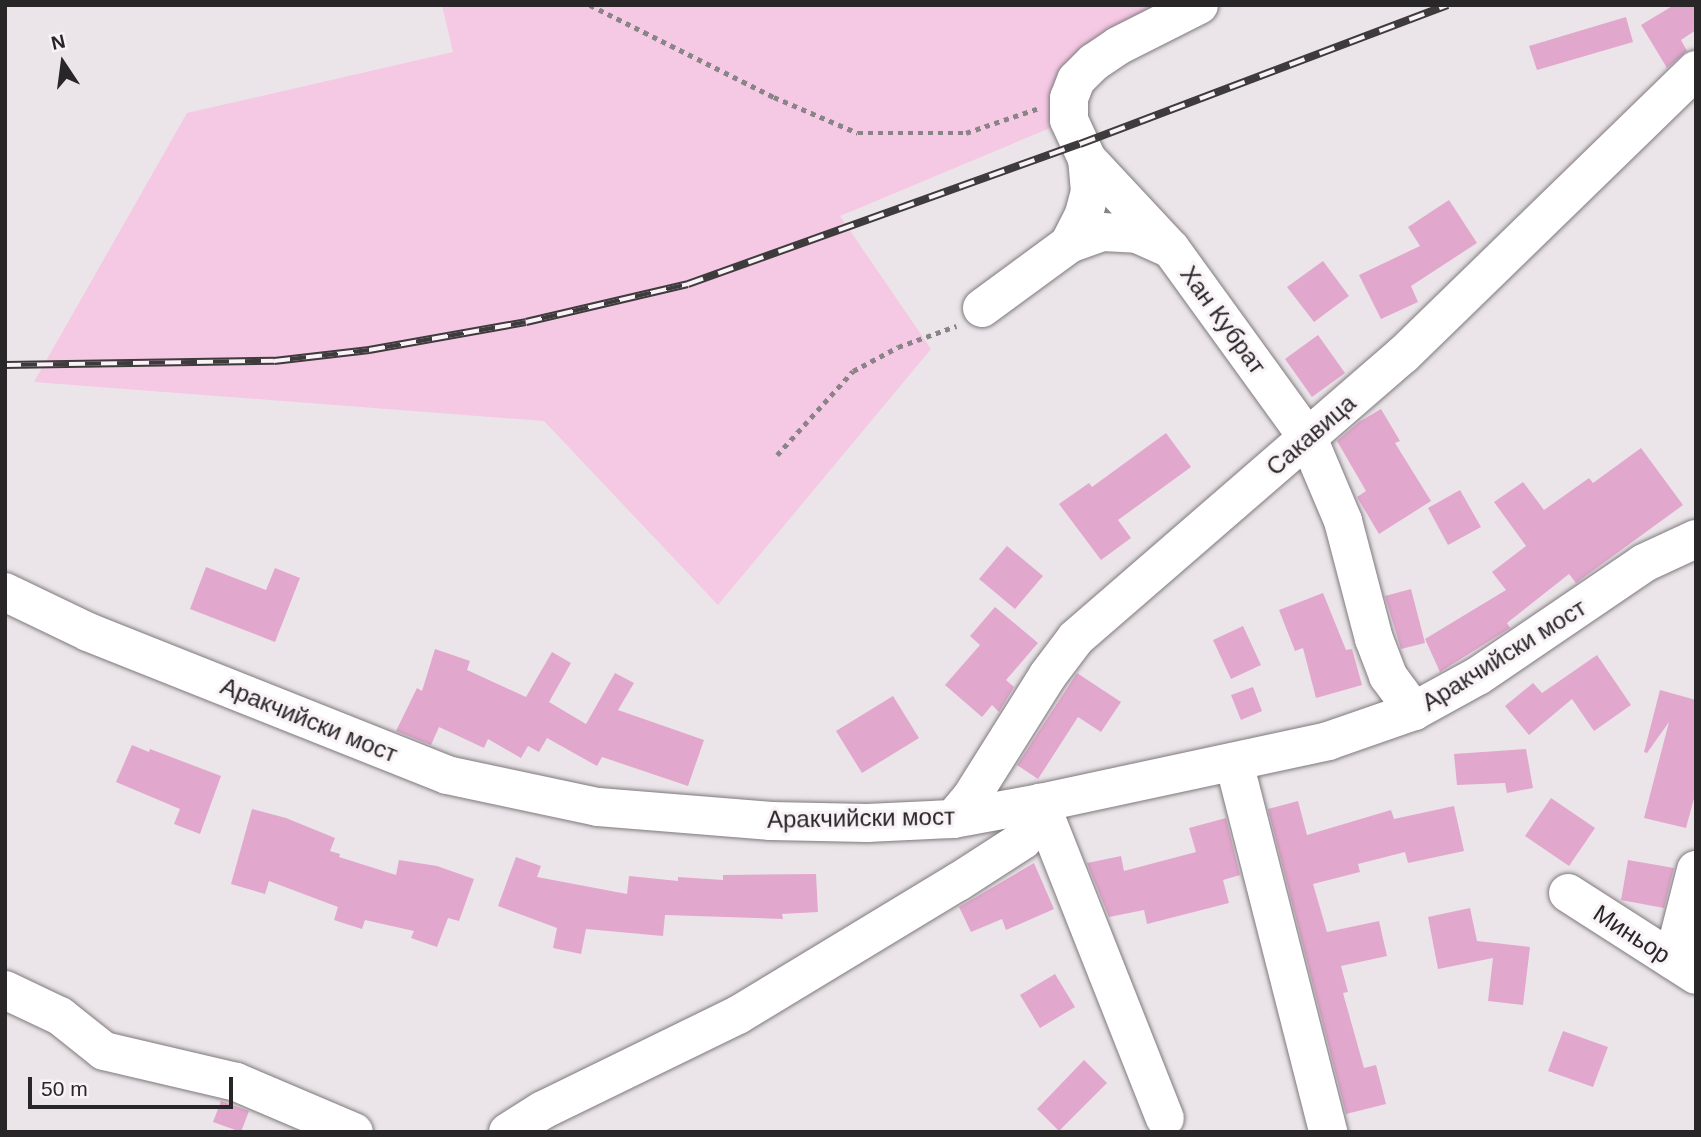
<!DOCTYPE html>
<meta charset="utf-8">
<style>
body{margin:0}
#map{position:relative;width:1701px;height:1137px;overflow:hidden;background:#ebe5e9;font-family:Arial,sans-serif}
div>[style]{position:absolute}
[style*='--x']{left:calc(var(--x)*1px);top:calc(var(--y)*1px);width:calc(var(--w)*1px);rotate:calc(var(--a)*1deg)}
.green>*{inset:0;background:#f5c8e4}
.building>*{inset:0;background:#e2a7cd}
.path>*{height:4.5px;margin-top:-2.25px;transform-origin:0;background:repeating-linear-gradient(90deg,#898587 0 5px,transparent 0 10px)}
.roads{filter:drop-shadow(0 0 2px #7f797d) drop-shadow(0 0 2px #7f797d)}
.minor>*{height:38px;margin:-19px;padding:0 19px;transform-origin:19px;border-radius:19px;background:#fff}
.major>*{height:38px;margin:-19px;padding:0 19px;transform-origin:19px;border-radius:19px;background:#fff}
.rail>*{height:8px;margin-top:-4px;transform-origin:0;background:repeating-linear-gradient(90deg,#f9f2f6 0 16px,#3d3b3c 0 32px);box-sizing:border-box;border-block:2px solid #3d3b3c}
span{translate:-50% -50%;white-space:nowrap;text-align:center;line-height:1.15;-webkit-text-stroke:6px #f9f2f6;paint-order:stroke}
.street-label{font-size:24px;color:#282627}
.frame{position:absolute;inset:0;border:7px solid #282627;pointer-events:none}
.north{position:absolute;left:28px;top:28px;width:70px;height:70px;-webkit-text-stroke:5px #f9f2f6;paint-order:stroke;rotate:347deg;font-size:19px;font-weight:700;line-height:28px;text-align:center;color:#282627}
.north::after{content:'';display:block;margin:auto;width:24px;height:32px;background:#282627;clip-path:polygon(50% 0,100% 100%,50% 72%,0 100%)}
.scale{position:absolute;left:28px;top:1077px;width:205px;height:32px;box-sizing:border-box;border:4px solid #282627;border-top:0;padding-left:9px;font-size:21px;line-height:24px;white-space:nowrap;color:#282627;-webkit-text-stroke:5px #f9f2f6;paint-order:stroke}
</style>
<div id="map">
<div class="green">
<i style="clip-path:polygon(442px 5px,1199px 5px,1118px 46px,1069px 120px,840px 216px,931px 349px,718px 605px,544px 421px,34px 382px,187px 113px,453px 52px)"></i>
</div>
<div class="building">
<i style="clip-path:polygon(1674px 5px,1696px 5px,1696px 30px,1681px 40px,1687px 51px,1667px 68px,1641px 25px)"></i>
<i style="clip-path:polygon(1626px 17px,1633px 42px,1537px 70px,1529px 46px)"></i>
<i style="clip-path:polygon(1449px 200px,1477px 243px,1411px 286px,1418px 302px,1381px 319px,1359px 275px,1420px 246px,1408px 227px)"></i>
<i style="clip-path:polygon(1323px 261px,1349px 296px,1314px 322px,1287px 287px)"></i>
<i style="clip-path:polygon(1318px 335px,1345px 373px,1312px 397px,1285px 359px)"></i>
<i style="clip-path:polygon(1381px 409px,1400px 441px,1395px 443px,1431px 501px,1379px 534px,1357px 497px,1366px 491px,1337px 441px,1359px 422px)"></i>
<i style="clip-path:polygon(1166px 433px,1191px 467px,1118px 520px,1131px 538px,1101px 560px,1059px 504px,1089px 483px,1092px 487px)"></i>
<i style="clip-path:polygon(1641px 448px,1683px 505px,1576px 583px,1569px 574px,1507px 623px,1510px 628px,1440px 672px,1425px 639px,1506px 590px,1492px 572px,1526px 546px,1494px 502px,1523px 482px,1544px 510px,1589px 478px,1593px 483px)"></i>
<i style="clip-path:polygon(1460px 490px,1481px 527px,1448px 545px,1428px 508px)"></i>
<i style="clip-path:polygon(1007px 546px,1043px 576px,1015px 609px,979px 579px)"></i>
<i style="clip-path:polygon(206px 567px,266px 590px,275px 568px,300px 578px,275px 642px,190px 609px)"></i>
<i style="clip-path:polygon(1411px 589px,1425px 643px,1401px 649px,1385px 596px)"></i>
<i style="clip-path:polygon(1323px 593px,1346px 650px,1352px 649px,1362px 685px,1316px 698px,1303px 648px,1295px 651px,1279px 610px)"></i>
<i style="clip-path:polygon(995px 607px,1038px 643px,1006px 680px,1014px 687px,999px 712px,992px 705px,982px 717px,945px 685px,980px 645px,970px 636px)"></i>
<i style="clip-path:polygon(1243px 626px,1261px 665px,1231px 679px,1213px 640px)"></i>
<i style="clip-path:polygon(435px 649px,470px 661px,467px 670px,526px 697px,552px 652px,571px 663px,549px 702px,586px 724px,615px 673px,634px 683px,618px 710px,704px 740px,688px 786px,602px 757px,597px 766px,547px 738px,539px 752px,528px 746px,521px 758px,488px 739px,484px 748px,439px 727px,431px 745px,396px 731px,417px 688px,422px 691px)"></i>
<i style="clip-path:polygon(1597px 655px,1631px 705px,1594px 731px,1572px 699px,1529px 735px,1505px 706px,1533px 683px,1542px 693px)"></i>
<i style="clip-path:polygon(1077px 673px,1121px 702px,1101px 732px,1078px 717px,1038px 779px,1017px 765px)"></i>
<i style="clip-path:polygon(1253px 687px,1262px 711px,1241px 720px,1231px 695px)"></i>
<i style="clip-path:polygon(1660px 690px,1696px 700px,1696px 791px,1686px 828px,1644px 818px,1669px 722px,1647px 753px,1644px 752px)"></i>
<i style="clip-path:polygon(893px 696px,919px 738px,862px 773px,836px 731px)"></i>
<i style="clip-path:polygon(132px 745px,149px 752px,150px 749px,221px 776px,200px 834px,174px 824px,180px 809px,116px 782px)"></i>
<i style="clip-path:polygon(1526px 749px,1533px 788px,1507px 793px,1505px 783px,1457px 785px,1454px 754px)"></i>
<i style="clip-path:polygon(1551px 798px,1595px 828px,1569px 866px,1525px 836px)"></i>
<i style="clip-path:polygon(1298px 801px,1307px 835px,1391px 810px,1394px 819px,1454px 806px,1464px 851px,1408px 863px,1405px 852px,1358px 864px,1360px 872px,1313px 884px,1327px 932px,1379px 921px,1387px 956px,1341px 966px,1348px 992px,1343px 993px,1364px 1068px,1376px 1065px,1386px 1104px,1346px 1114px,1268px 809px)"></i>
<i style="clip-path:polygon(252px 809px,286px 818px,335px 838px,330px 851px,340px 854px,339px 857px,396px 875px,399px 860px,437px 866px,474px 879px,459px 921px,448px 918px,437px 947px,411px 938px,414px 931px,365px 920px,362px 929px,334px 920px,338px 907px,269px 881px,265px 894px,231px 884px)"></i>
<i style="clip-path:polygon(1226px 818px,1240px 875px,1223px 880px,1229px 903px,1147px 924px,1144px 910px,1109px 917px,1087px 863px,1121px 856px,1124px 871px,1196px 852px,1189px 828px)"></i>
<i style="clip-path:polygon(516px 857px,541px 866px,537px 877px,627px 894px,629px 876px,678px 881px,678px 877px,723px 880px,723px 875px,816px 874px,818px 912px,782px 914px,783px 919px,665px 915px,663px 936px,586px 929px,581px 954px,553px 948px,557px 928px,498px 906px)"></i>
<i style="clip-path:polygon(1628px 860px,1674px 868px,1664px 908px,1621px 900px)"></i>
<i style="clip-path:polygon(1034px 863px,1054px 909px,1006px 930px,1002px 919px,971px 932px,959px 907px)"></i>
<i style="clip-path:polygon(1470px 908px,1477px 941px,1530px 947px,1523px 1005px,1488px 1001px,1493px 958px,1438px 969px,1428px 917px)"></i>
<i style="clip-path:polygon(1055px 974px,1075px 1007px,1040px 1028px,1020px 995px)"></i>
<i style="clip-path:polygon(1563px 1031px,1608px 1047px,1593px 1087px,1548px 1071px)"></i>
<i style="clip-path:polygon(1084px 1060px,1107px 1083px,1059px 1131px,1037px 1109px)"></i>
<i style="clip-path:polygon(221px 1101px,249px 1111px,241px 1132px,213px 1122px)"></i>
</div>
<div class="path">
<i style="--x:590;--y:5;--w:206;--a:26.6"></i>
<i style="--x:774;--y:97;--w:91;--a:23.2"></i>
<i style="--x:858;--y:133;--w:108;--a:0"></i>
<i style="--x:966;--y:133;--w:77;--a:-18.9"></i>
<i style="--x:777;--y:455;--w:113;--a:-47.9"></i>
<i style="--x:853;--y:371;--w:51;--a:-28.1"></i>
<i style="--x:898;--y:347;--w:62;--a:-19.9"></i>
</div>
<div class="roads">
<div class="minor">
<i style="--x:1199;--y:5;--w:91;--a:153.2"></i>
<i style="--x:1118;--y:46;--w:29;--a:146"></i>
<i style="--x:1094;--y:62;--w:25;--a:135"></i>
<i style="--x:1076;--y:80;--w:19;--a:111"></i>
<i style="--x:1069;--y:98;--w:22;--a:90"></i>
<i style="--x:1069;--y:120;--w:43;--a:65.2"></i>
<i style="--x:1087;--y:159;--w:123;--a:47"></i>
<i style="--x:1171;--y:249;--w:233;--a:54.1"></i>
<i style="--x:1308;--y:438;--w:90;--a:67.1"></i>
<i style="--x:1343;--y:521;--w:122;--a:75.3"></i>
<i style="--x:1374;--y:639;--w:40;--a:69"></i>
<i style="--x:1388;--y:676;--w:44;--a:53.4"></i>
<i style="--x:1069;--y:244;--w:34;--a:-63"></i>
<i style="--x:1084;--y:214;--w:23;--a:-75"></i>
<i style="--x:1090;--y:192;--w:33;--a:-95"></i>
<i style="--x:982;--y:308;--w:108;--a:-36.3"></i>
<i style="--x:1069;--y:244;--w:35;--a:-20"></i>
<i style="--x:1102;--y:232;--w:35;--a:3"></i>
<i style="--x:1137;--y:234;--w:36;--a:24"></i>
<i style="--x:1234;--y:762;--w:382;--a:75.7"></i>
<i style="--x:953;--y:819;--w:26;--a:-50"></i>
<i style="--x:970;--y:799;--w:146;--a:-57.8"></i>
<i style="--x:1048;--y:675;--w:46;--a:-52.9"></i>
<i style="--x:1076;--y:638;--w:432;--a:-40.9"></i>
<i style="--x:1403;--y:355;--w:409;--a:-44.2"></i>
<i style="--x:1568;--y:893;--w:152;--a:32.6"></i>
<i style="--x:1673;--y:960;--w:93;--a:-75.7"></i>
<i style="--x:5;--y:990;--w:61;--a:25.3"></i>
<i style="--x:60;--y:1016;--w:56;--a:38.5"></i>
<i style="--x:104;--y:1051;--w:136;--a:13.2"></i>
<i style="--x:236;--y:1082;--w:128;--a:23"></i>
<i style="--x:508;--y:1132;--w:41;--a:-32.2"></i>
<i style="--x:543;--y:1110;--w:217;--a:-26"></i>
<i style="--x:738;--y:1015;--w:257;--a:-31.2"></i>
<i style="--x:958;--y:882;--w:77;--a:-32.9"></i>
<i style="--x:1023;--y:840;--w:41;--a:-65.3"></i>
<i style="--x:1040;--y:803;--w:339;--a:68.4"></i>
</div>
<div class="major">
<i style="--x:5;--y:592;--w:92;--a:25.7"></i>
<i style="--x:88;--y:632;--w:386;--a:21.7"></i>
<i style="--x:447;--y:775;--w:154;--a:12"></i>
<i style="--x:598;--y:807;--w:174;--a:4.6"></i>
<i style="--x:771;--y:821;--w:96;--a:1.2"></i>
<i style="--x:867;--y:823;--w:86;--a:-2.7"></i>
<i style="--x:953;--y:819;--w:88;--a:-10.4"></i>
<i style="--x:1040;--y:803;--w:295;--a:-12.1"></i>
<i style="--x:1328;--y:741;--w:91;--a:-19.2"></i>
<i style="--x:1414;--y:711;--w:73;--a:-28.7"></i>
<i style="--x:1478;--y:676;--w:201;--a:-34.2"></i>
<i style="--x:1644;--y:563;--w:57;--a:-24.8"></i>
</div>
</div>
<div class="rail">
<i style="--x:5;--y:365;--w:269;--a:-0.9"></i>
<i style="--x:274;--y:361;--w:96;--a:-6.6"></i>
<i style="--x:369;--y:350;--w:159;--a:-10.1"></i>
<i style="--x:526;--y:322;--w:166;--a:-13.2"></i>
<i style="--x:688;--y:284;--w:416;--a:-19.7"></i>
<i style="--x:1080;--y:144;--w:393;--a:-20.7"></i>
</div>
<div class="street-label">
<span style="left:1223px;top:320px;rotate:54deg">Хан Кубрат</span>
<span style="left:1311px;top:435px;rotate:-41deg">Сакавица</span>
<span style="left:1504px;top:655px;rotate:-32deg">Аракчийски мост</span>
<span style="left:309px;top:720px;rotate:22deg">Аракчийски мост</span>
<span style="left:861px;top:818px;rotate:-1deg">Аракчийски мост</span>
<span style="left:1632px;top:934px;rotate:33deg">Миньор</span>
</div>
<div class="frame"></div>
<div class="north">N</div>
<div class="scale">50 m</div>
</div>
